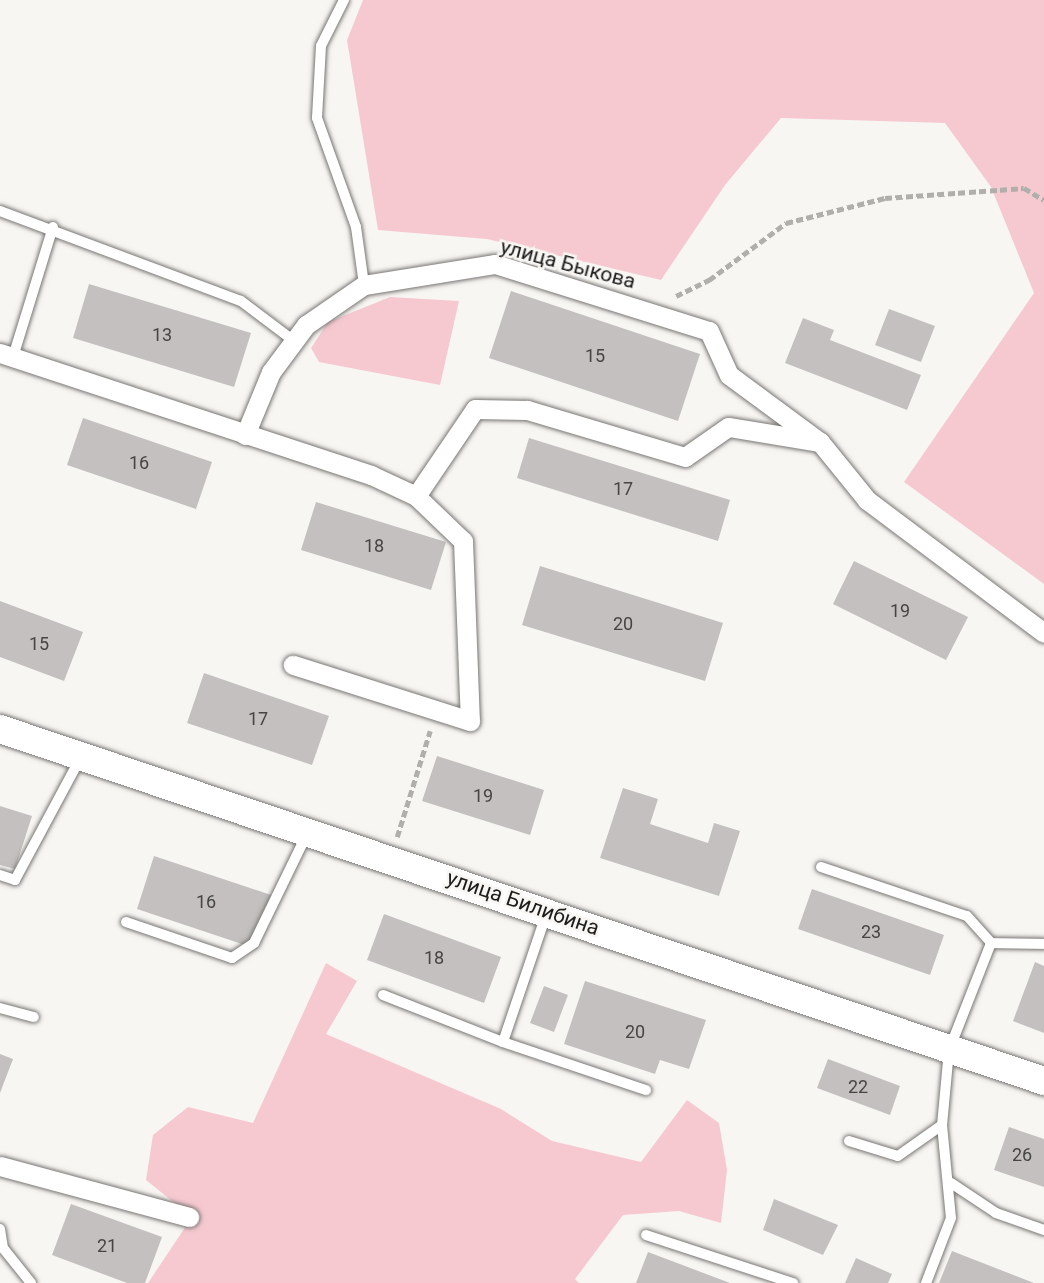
<!DOCTYPE html>
<meta charset="utf-8">
<style>
body{margin:0}
#map{position:relative;width:1044px;height:1283px;overflow:hidden;background:#f8f6f3;font-family:Roboto,sans-serif}
div>[style]{position:absolute}
[style*='--x']{left:calc(var(--x)*1px);top:calc(var(--y)*1px);width:calc(var(--w)*1px);rotate:calc(var(--a)*1deg)}
.green>*{inset:0;background:#f6c9d0}
.building>*{inset:0;background:#c4c0bf}
.path>*{height:4.5px;margin-top:-2.25px;transform-origin:0;background:repeating-linear-gradient(90deg,#b0afac 0 7px,transparent 0 10.5px)}
.roads{filter:drop-shadow(0 0 2px #787673) drop-shadow(0 0 2px #787673)}
.lane>*{height:10px;margin:-5px;padding:0 5px;transform-origin:5px;border-radius:5px;background:#fff}
.street>*{height:19px;margin:-9.5px;padding:0 9.5px;transform-origin:9.5px;border-radius:9.5px;background:#fff}
.secondary>*{height:28px;margin:-14px;padding:0 14px;transform-origin:14px;border-radius:14px;background:#fff}
span{translate:-50% -50%;white-space:nowrap;text-align:center;line-height:1.15;-webkit-text-stroke:5px #f8f6f3;paint-order:stroke}
.number-label{font-size:18px;color:#474544}
.number-label span{-webkit-text-stroke-width:0}
.street-label{font-size:21px;color:#1d1c1b}
</style>
<div id="map">
<div class="green">
<i style="clip-path:polygon(363px 0,1044px 0,1044px 584px,904px 482px,1034px 293px,991px 187px,945px 123px,781px 118px,725px 185px,661px 280px,487px 239px,378px 230px,347px 40px)"></i>
<i style="clip-path:polygon(390px 297px,459px 301px,440px 385px,319px 362px,311px 348px,328px 322px)"></i>
<i style="clip-path:polygon(326px 963px,357px 981px,326px 1034px,501px 1109px,552px 1141px,641px 1162px,687px 1100px,719px 1123px,727px 1170px,721px 1223px,679px 1211px,623px 1215px,575px 1279px,579px 1283px,148px 1283px,192px 1217px,146px 1180px,153px 1135px,188px 1107px,253px 1123px)"></i>
</div>
<div class="building">
<i style="clip-path:polygon(89px 284px,251px 333px,234px 387px,73px 338px)"></i>
<i style="clip-path:polygon(511px 291px,700px 354px,678px 421px,489px 358px)"></i>
<i style="clip-path:polygon(889px 309px,935px 326px,921px 362px,875px 345px)"></i>
<i style="clip-path:polygon(803px 318px,834px 330px,830px 340px,921px 375px,907px 410px,785px 363px)"></i>
<i style="clip-path:polygon(83px 418px,212px 462px,196px 509px,67px 465px)"></i>
<i style="clip-path:polygon(529px 438px,730px 500px,718px 541px,517px 478px)"></i>
<i style="clip-path:polygon(316px 502px,446px 542px,431px 590px,301px 550px)"></i>
<i style="clip-path:polygon(854px 561px,968px 617px,946px 660px,833px 604px)"></i>
<i style="clip-path:polygon(540px 566px,723px 623px,705px 681px,522px 625px)"></i>
<i style="clip-path:polygon(0 601px,83px 632px,64px 681px,0 657px)"></i>
<i style="clip-path:polygon(204px 673px,329px 716px,312px 765px,187px 723px)"></i>
<i style="clip-path:polygon(437px 756px,544px 790px,530px 835px,422px 801px)"></i>
<i style="clip-path:polygon(623px 788px,658px 799px,650px 824px,708px 843px,714px 823px,740px 831px,719px 896px,600px 858px)"></i>
<i style="clip-path:polygon(0 806px,32px 816px,15px 869px,0 865px)"></i>
<i style="clip-path:polygon(154px 856px,274px 896px,257px 949px,137px 909px)"></i>
<i style="clip-path:polygon(812px 889px,944px 935px,930px 975px,798px 929px)"></i>
<i style="clip-path:polygon(384px 914px,501px 957px,484px 1003px,367px 960px)"></i>
<i style="clip-path:polygon(1035px 962px,1044px 966px,1044px 1033px,1013px 1021px)"></i>
<i style="clip-path:polygon(585px 981px,706px 1020px,689px 1069px,660px 1060px,655px 1074px,564px 1044px)"></i>
<i style="clip-path:polygon(544px 986px,568px 995px,554px 1032px,530px 1023px)"></i>
<i style="clip-path:polygon(0 1054px,13px 1059px,0 1093px)"></i>
<i style="clip-path:polygon(828px 1059px,900px 1086px,890px 1115px,817px 1088px)"></i>
<i style="clip-path:polygon(1009px 1127px,1044px 1139px,1044px 1187px,994px 1170px)"></i>
<i style="clip-path:polygon(774px 1199px,838px 1225px,823px 1255px,763px 1230px)"></i>
<i style="clip-path:polygon(71px 1204px,162px 1237px,145px 1283px,127px 1283px,52px 1255px)"></i>
<i style="clip-path:polygon(952px 1251px,1034px 1283px,939px 1283px)"></i>
<i style="clip-path:polygon(648px 1252px,730px 1283px,636px 1283px)"></i>
<i style="clip-path:polygon(856px 1258px,892px 1274px,888px 1283px,845px 1283px)"></i>
</div>
<div class="path">
<i style="--x:676;--y:296;--w:37;--a:-26"></i>
<i style="--x:709;--y:280;--w:96;--a:-36.5"></i>
<i style="--x:786;--y:223;--w:102;--a:-14.2"></i>
<i style="--x:885;--y:198;--w:139;--a:-4.1"></i>
<i style="--x:1024;--y:188;--w:23;--a:31"></i>
<i style="--x:397;--y:837;--w:111;--a:-72.7"></i>
</div>
<div class="roads">
<div class="lane">
<i style="--x:344;--y:0;--w:51;--a:116.6"></i>
<i style="--x:321;--y:46;--w:72;--a:93.2"></i>
<i style="--x:317;--y:118;--w:116;--a:70.3"></i>
<i style="--x:356;--y:227;--w:59;--a:82.1"></i>
<i style="--x:0;--y:211;--w:257;--a:20.5"></i>
<i style="--x:241;--y:301;--w:66;--a:37"></i>
<i style="--x:13;--y:357;--w:136;--a:-72.9"></i>
<i style="--x:821;--y:867;--w:154;--a:18.6"></i>
<i style="--x:967;--y:916;--w:36;--a:48"></i>
<i style="--x:991;--y:943;--w:115;--a:111.4"></i>
<i style="--x:949;--y:1050;--w:75;--a:95.3"></i>
<i style="--x:942;--y:1125;--w:93;--a:84.5"></i>
<i style="--x:951;--y:1218;--w:70;--a:111"></i>
<i style="--x:0;--y:875;--w:16;--a:18"></i>
<i style="--x:15;--y:880;--w:140;--a:-61.8"></i>
<i style="--x:126;--y:922;--w:112;--a:18.8"></i>
<i style="--x:232;--y:958;--w:27;--a:-34"></i>
<i style="--x:254;--y:943;--w:119;--a:-64.1"></i>
<i style="--x:991;--y:943;--w:53;--a:1.1"></i>
<i style="--x:383;--y:995;--w:129;--a:21.4"></i>
<i style="--x:503;--y:1042;--w:134;--a:-71.3"></i>
<i style="--x:0;--y:1008;--w:35;--a:15"></i>
<i style="--x:503;--y:1042;--w:151;--a:18.6"></i>
<i style="--x:849;--y:1141;--w:51;--a:17"></i>
<i style="--x:898;--y:1156;--w:54;--a:-35.2"></i>
<i style="--x:951;--y:1183;--w:54;--a:33.7"></i>
<i style="--x:996;--y:1213;--w:51;--a:19.5"></i>
<i style="--x:0;--y:1229;--w:19;--a:81"></i>
<i style="--x:3;--y:1248;--w:45;--a:51.3"></i>
<i style="--x:646;--y:1235;--w:155;--a:18.1"></i>
</div>
<div class="street">
<i style="--x:0;--y:353;--w:391;--a:18.2"></i>
<i style="--x:371;--y:475;--w:50;--a:25"></i>
<i style="--x:416;--y:496;--w:65;--a:43.8"></i>
<i style="--x:463;--y:541;--w:180;--a:87.8"></i>
<i style="--x:470;--y:721;--w:186;--a:-162.4"></i>
<i style="--x:245;--y:435;--w:68;--a:-67.6"></i>
<i style="--x:271;--y:372;--w:59;--a:-53.3"></i>
<i style="--x:306;--y:325;--w:70;--a:-34.6"></i>
<i style="--x:364;--y:285;--w:133;--a:-9.1"></i>
<i style="--x:495;--y:264;--w:224;--a:17.4"></i>
<i style="--x:709;--y:331;--w:48;--a:65.6"></i>
<i style="--x:729;--y:375;--w:113;--a:36.4"></i>
<i style="--x:820;--y:442;--w:93;--a:-170.7"></i>
<i style="--x:728;--y:427;--w:52;--a:145.1"></i>
<i style="--x:685;--y:457;--w:165;--a:-163.4"></i>
<i style="--x:527;--y:410;--w:52;--a:-178.9"></i>
<i style="--x:475;--y:409;--w:105;--a:124.1"></i>
<i style="--x:820;--y:442;--w:75;--a:51"></i>
<i style="--x:867;--y:500;--w:221;--a:36.9"></i>
<i style="--x:0;--y:1166;--w:196;--a:15.1"></i>
</div>
<div class="secondary">
<i style="--x:0;--y:729;--w:1102;--a:18.63"></i>
</div>
</div>
<div class="number-label">
<span style="left:162px;top:335px">13</span>
<span style="left:595px;top:356px">15</span>
<span style="left:139px;top:463px">16</span>
<span style="left:623px;top:489px">17</span>
<span style="left:374px;top:546px">18</span>
<span style="left:900px;top:611px">19</span>
<span style="left:623px;top:624px">20</span>
<span style="left:39px;top:644px">15</span>
<span style="left:258px;top:719px">17</span>
<span style="left:483px;top:796px">19</span>
<span style="left:206px;top:902px">16</span>
<span style="left:871px;top:932px">23</span>
<span style="left:434px;top:958px">18</span>
<span style="left:635px;top:1032px">20</span>
<span style="left:858px;top:1087px">22</span>
<span style="left:1022px;top:1155px">26</span>
<span style="left:107px;top:1246px">21</span>
</div>
<div class="street-label">
<span style="left:568px;top:264px;rotate:15deg">улица Быкова</span>
<span style="left:523px;top:903px;rotate:19deg">улица Билибина</span>
</div>
</div>
